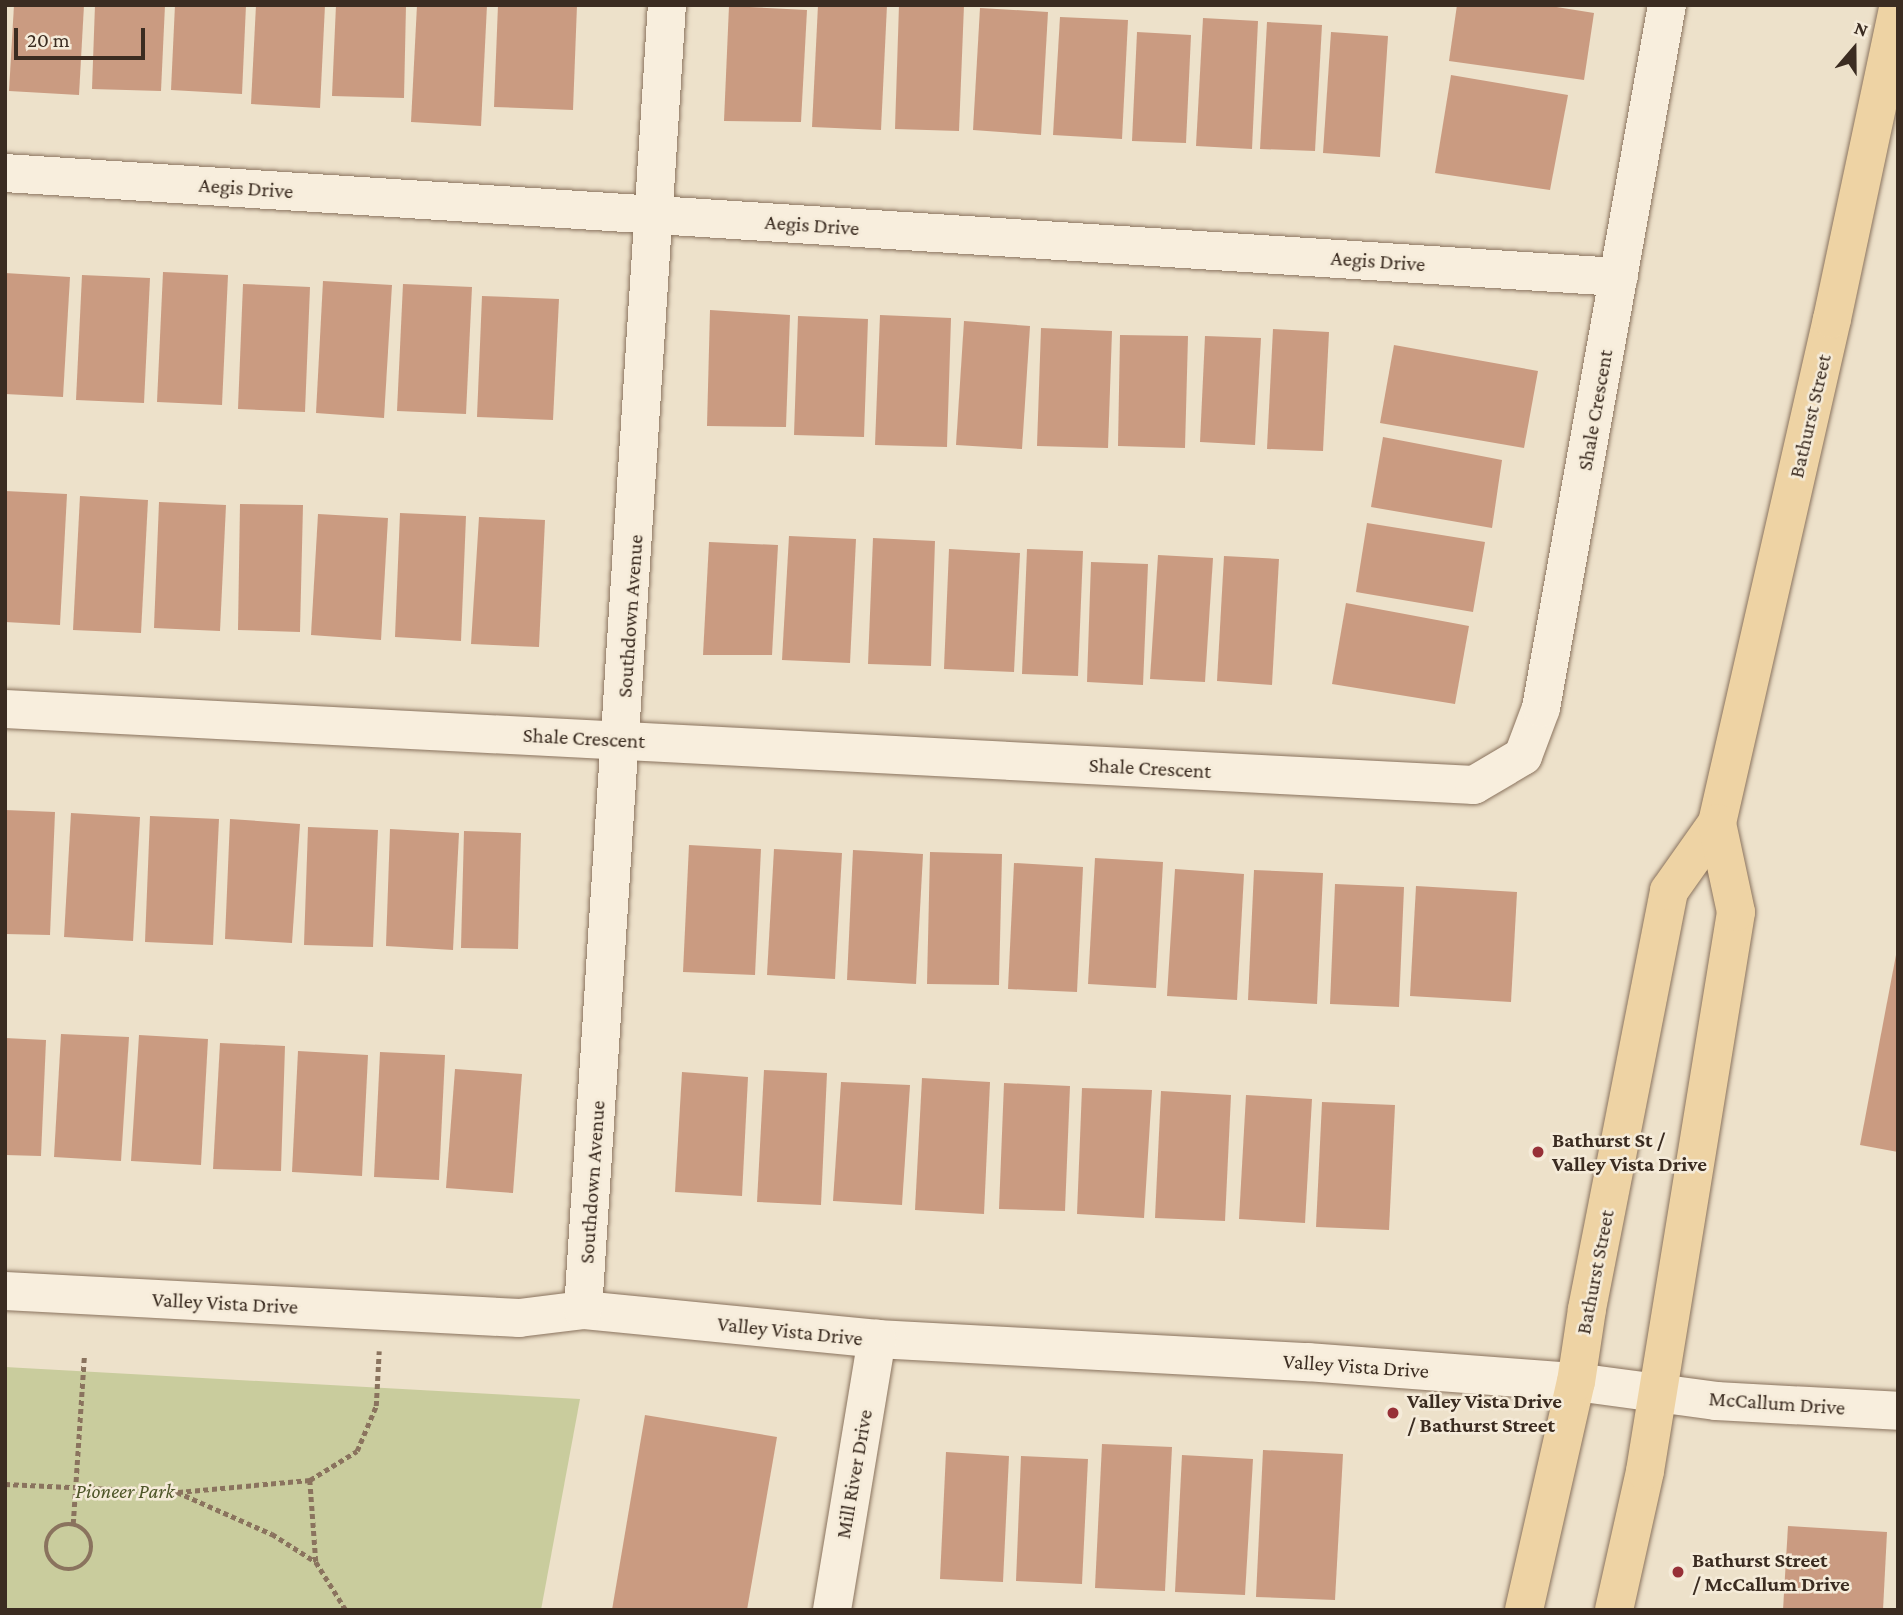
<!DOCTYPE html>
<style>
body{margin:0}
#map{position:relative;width:1903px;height:1615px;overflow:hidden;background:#ede1ca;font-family:"Crimson Pro",serif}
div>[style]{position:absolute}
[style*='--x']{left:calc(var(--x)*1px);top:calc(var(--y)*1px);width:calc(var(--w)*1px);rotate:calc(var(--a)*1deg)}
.green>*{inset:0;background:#c9cc9d}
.building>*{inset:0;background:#ca9b81}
.path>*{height:4.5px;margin-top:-2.25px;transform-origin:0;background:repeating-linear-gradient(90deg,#8a735e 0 5px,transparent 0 8.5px)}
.path>.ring{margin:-2.25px;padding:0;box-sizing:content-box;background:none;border:4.5px solid #8a735e;border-radius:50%}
.roads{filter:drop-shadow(0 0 2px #8a735e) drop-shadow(0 0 2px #8a735e)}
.minor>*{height:38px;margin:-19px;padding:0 19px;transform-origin:19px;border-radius:19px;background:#f8eedd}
.major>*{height:38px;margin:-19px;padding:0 19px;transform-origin:19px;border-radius:19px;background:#eed3a4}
.dots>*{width:19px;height:19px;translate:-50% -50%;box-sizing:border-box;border:4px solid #f5ebd9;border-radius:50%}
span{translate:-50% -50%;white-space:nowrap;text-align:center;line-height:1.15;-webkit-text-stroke:5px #f5ebd9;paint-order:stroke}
.street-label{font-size:21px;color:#3b2c21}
.poi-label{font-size:21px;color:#3b2c21;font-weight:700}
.left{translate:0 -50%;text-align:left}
.park-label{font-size:21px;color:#4e5629;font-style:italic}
.frame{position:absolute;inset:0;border:7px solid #3b2c21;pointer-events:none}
.north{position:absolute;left:1819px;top:14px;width:70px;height:70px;-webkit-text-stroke:5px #f5ebd9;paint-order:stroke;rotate:20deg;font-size:19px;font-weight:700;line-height:28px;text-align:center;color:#3b2c21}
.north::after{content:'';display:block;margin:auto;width:24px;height:32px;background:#3b2c21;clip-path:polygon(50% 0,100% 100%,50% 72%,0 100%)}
.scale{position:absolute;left:14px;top:28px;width:131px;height:32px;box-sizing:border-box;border:4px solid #3b2c21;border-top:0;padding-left:9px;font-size:21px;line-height:24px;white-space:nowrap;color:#3b2c21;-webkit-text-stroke:5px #f5ebd9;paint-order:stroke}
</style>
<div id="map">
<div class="green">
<i style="clip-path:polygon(5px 1367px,580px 1399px,541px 1610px,5px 1610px)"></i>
</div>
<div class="building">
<i style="clip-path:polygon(14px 5px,84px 5px,79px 95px,9px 91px)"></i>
<i style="clip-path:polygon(95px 5px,165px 5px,161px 91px,92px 89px)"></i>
<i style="clip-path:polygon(175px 5px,246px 5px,242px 94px,171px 90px)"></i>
<i style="clip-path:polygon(256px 5px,325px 5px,320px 108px,251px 104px)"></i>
<i style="clip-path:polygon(336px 5px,406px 5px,404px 98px,332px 96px)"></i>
<i style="clip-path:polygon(417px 5px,487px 5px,481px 126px,411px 122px)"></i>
<i style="clip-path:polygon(498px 5px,577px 5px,573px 110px,494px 107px)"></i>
<i style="clip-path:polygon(818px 5px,887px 5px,881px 130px,812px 127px)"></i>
<i style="clip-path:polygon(899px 5px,964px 5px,959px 131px,895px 129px)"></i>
<i style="clip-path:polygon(1457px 5px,1544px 5px,1594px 13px,1584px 80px,1449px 61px)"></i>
<i style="clip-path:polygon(729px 6px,807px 10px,801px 122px,724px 121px)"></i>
<i style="clip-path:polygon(980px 8px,1048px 12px,1041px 135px,973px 130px)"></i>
<i style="clip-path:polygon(1060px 17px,1128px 20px,1122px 139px,1053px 135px)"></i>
<i style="clip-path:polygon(1203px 18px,1258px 21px,1252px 149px,1196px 146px)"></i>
<i style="clip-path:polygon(1267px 22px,1322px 25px,1315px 151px,1260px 149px)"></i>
<i style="clip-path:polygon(1137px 32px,1191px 35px,1186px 143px,1132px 141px)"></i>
<i style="clip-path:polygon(1331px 32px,1388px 36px,1380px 157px,1323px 153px)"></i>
<i style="clip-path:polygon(1451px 75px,1568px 95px,1550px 190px,1435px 173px)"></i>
<i style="clip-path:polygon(163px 272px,228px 275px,222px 405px,157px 402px)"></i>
<i style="clip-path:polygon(5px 273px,70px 277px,63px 397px,5px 394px)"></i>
<i style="clip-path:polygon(82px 275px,150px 278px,144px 403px,76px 400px)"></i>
<i style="clip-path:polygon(323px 281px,392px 285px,384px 418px,316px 413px)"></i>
<i style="clip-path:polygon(243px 284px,310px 287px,305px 412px,238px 409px)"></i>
<i style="clip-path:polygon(403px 284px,472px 287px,466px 414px,397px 411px)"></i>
<i style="clip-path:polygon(482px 296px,559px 299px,553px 420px,477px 417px)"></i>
<i style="clip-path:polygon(710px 310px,790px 315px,786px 427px,707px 426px)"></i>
<i style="clip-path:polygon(880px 315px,951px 318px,947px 447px,875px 445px)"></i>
<i style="clip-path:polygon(798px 316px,868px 319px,864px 437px,794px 435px)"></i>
<i style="clip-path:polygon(964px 321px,1030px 326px,1022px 449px,956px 445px)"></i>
<i style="clip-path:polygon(1041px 328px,1112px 331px,1108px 448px,1037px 446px)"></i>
<i style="clip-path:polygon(1273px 329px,1329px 332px,1323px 451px,1267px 449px)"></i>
<i style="clip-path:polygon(1120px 335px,1188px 336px,1185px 448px,1118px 446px)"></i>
<i style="clip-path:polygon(1205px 336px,1261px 338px,1255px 445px,1200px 442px)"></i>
<i style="clip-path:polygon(1394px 345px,1538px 371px,1524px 448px,1380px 423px)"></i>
<i style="clip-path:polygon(1383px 437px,1502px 460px,1492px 528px,1371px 507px)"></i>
<i style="clip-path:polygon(5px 491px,67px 494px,60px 625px,5px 622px)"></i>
<i style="clip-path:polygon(80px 496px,148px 500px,141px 633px,73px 630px)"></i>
<i style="clip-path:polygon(159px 502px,226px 505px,220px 631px,154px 628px)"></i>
<i style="clip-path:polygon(240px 504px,303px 505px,300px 632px,238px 630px)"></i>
<i style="clip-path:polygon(400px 513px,466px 516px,461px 641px,395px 637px)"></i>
<i style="clip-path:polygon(318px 514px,388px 518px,381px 640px,311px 635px)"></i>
<i style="clip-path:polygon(479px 517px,545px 520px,539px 647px,471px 644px)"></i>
<i style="clip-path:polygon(1367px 523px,1485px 542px,1473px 612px,1356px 592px)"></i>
<i style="clip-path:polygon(789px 536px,856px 539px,850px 663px,782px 660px)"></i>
<i style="clip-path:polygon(873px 538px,935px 541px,931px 666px,868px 664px)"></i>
<i style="clip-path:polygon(709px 542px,778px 545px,772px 655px,703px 655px)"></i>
<i style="clip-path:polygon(949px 549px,1020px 553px,1014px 672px,944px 669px)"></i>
<i style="clip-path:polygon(1027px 549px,1083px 551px,1078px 676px,1022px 674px)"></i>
<i style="clip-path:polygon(1158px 555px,1213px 558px,1205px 682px,1150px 679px)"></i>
<i style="clip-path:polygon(1224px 556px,1279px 559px,1272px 685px,1217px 681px)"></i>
<i style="clip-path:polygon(1091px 562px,1148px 564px,1143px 685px,1087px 682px)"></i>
<i style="clip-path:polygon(1346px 603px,1469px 626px,1455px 704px,1332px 684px)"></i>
<i style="clip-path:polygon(5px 810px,55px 812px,50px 935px,5px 934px)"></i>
<i style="clip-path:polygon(71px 813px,140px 817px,133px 941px,64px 937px)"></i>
<i style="clip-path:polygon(150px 816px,219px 819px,213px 945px,145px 942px)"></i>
<i style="clip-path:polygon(230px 819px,300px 824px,292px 943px,225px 939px)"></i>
<i style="clip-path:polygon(308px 827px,378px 830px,373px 947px,304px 945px)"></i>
<i style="clip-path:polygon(390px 829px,459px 833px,453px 950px,386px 946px)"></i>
<i style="clip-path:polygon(464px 831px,521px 833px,518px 949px,461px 948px)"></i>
<i style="clip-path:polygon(689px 845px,761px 849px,755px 975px,683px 972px)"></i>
<i style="clip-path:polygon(774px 849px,842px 853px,835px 979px,767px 975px)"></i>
<i style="clip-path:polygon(853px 850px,923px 854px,916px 984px,847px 980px)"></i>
<i style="clip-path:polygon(930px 852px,1002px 854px,999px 985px,927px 984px)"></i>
<i style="clip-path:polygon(1095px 858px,1163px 862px,1156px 988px,1088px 984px)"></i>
<i style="clip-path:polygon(1014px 863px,1083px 867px,1077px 992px,1008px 989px)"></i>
<i style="clip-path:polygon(1175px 869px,1244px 874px,1237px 1000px,1167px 996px)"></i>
<i style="clip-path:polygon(1254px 870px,1323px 873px,1317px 1004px,1248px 1000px)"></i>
<i style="clip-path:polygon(1335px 884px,1404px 887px,1399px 1007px,1330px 1004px)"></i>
<i style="clip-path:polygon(1416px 886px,1517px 892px,1511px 1002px,1410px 996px)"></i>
<i style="clip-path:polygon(1896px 955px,1898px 955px,1898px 1152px,1860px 1145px)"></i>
<i style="clip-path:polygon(61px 1034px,129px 1037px,121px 1161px,54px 1157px)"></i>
<i style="clip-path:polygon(139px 1035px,208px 1039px,201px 1165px,131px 1161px)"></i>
<i style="clip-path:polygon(5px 1038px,46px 1040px,41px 1156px,5px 1155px)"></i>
<i style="clip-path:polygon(220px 1043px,285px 1046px,281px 1171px,213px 1169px)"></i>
<i style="clip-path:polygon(298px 1051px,368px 1055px,362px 1176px,292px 1172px)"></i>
<i style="clip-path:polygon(380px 1052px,445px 1055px,439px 1180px,374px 1177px)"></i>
<i style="clip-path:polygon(455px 1069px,522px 1074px,513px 1193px,446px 1188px)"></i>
<i style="clip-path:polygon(764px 1070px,827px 1073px,821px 1205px,757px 1202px)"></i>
<i style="clip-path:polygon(682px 1072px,748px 1077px,742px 1196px,675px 1192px)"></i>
<i style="clip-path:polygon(922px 1078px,990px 1082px,984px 1214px,915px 1210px)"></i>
<i style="clip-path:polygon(841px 1082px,910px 1085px,902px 1205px,833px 1201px)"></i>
<i style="clip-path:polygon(1004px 1083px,1070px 1086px,1065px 1211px,999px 1209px)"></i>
<i style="clip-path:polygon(1082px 1088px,1152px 1090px,1144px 1218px,1077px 1214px)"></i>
<i style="clip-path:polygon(1161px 1091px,1231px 1095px,1225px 1221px,1155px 1218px)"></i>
<i style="clip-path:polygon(1246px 1095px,1312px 1099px,1305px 1223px,1239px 1219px)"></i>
<i style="clip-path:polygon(1322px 1102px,1395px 1105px,1389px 1230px,1316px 1227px)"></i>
<i style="clip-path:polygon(645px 1415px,777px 1437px,747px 1610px,612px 1610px)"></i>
<i style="clip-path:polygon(1102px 1444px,1172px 1447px,1165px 1591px,1095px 1588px)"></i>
<i style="clip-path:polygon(1263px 1450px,1343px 1454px,1335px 1600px,1256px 1597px)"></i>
<i style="clip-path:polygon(946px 1452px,1009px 1456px,1003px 1582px,940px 1579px)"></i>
<i style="clip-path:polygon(1182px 1455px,1253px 1459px,1245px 1595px,1175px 1592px)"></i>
<i style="clip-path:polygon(1021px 1456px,1088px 1459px,1082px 1584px,1016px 1581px)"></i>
<i style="clip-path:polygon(1788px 1526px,1887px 1532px,1883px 1610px,1783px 1610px)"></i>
</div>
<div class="path">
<i style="--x:310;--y:1480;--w:82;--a:85.8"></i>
<i style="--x:5;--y:1484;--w:172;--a:2.7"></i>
<i style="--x:177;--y:1492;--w:104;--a:23.9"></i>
<i style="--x:272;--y:1534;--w:52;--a:32.5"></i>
<i style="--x:316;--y:1562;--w:57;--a:58"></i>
<i style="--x:178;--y:1492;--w:133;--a:-5.2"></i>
<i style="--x:310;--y:1480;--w:55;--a:-31.7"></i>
<i style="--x:357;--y:1451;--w:49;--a:-67.1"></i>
<i style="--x:376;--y:1406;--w:55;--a:-86.9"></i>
<i class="ring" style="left:46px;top:1524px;width:41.5px;height:41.5px"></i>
<i style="--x:73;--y:1524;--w:167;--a:-86.2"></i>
</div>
<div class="roads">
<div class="minor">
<i style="--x:5;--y:173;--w:1617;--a:3.69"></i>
<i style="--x:5;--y:709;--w:1471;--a:2.96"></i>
<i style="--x:1474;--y:785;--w:57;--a:-30.6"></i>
<i style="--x:1523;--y:756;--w:51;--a:-69.4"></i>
<i style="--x:1541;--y:708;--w:714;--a:-79.84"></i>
<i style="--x:5;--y:1291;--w:515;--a:3.01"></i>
<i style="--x:519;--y:1318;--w:64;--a:-7.1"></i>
<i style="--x:583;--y:1310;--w:295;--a:5.6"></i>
<i style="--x:877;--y:1339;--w:431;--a:3.1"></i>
<i style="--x:1307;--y:1362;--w:270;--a:4.3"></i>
<i style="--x:1576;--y:1382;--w:141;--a:7.7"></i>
<i style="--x:1716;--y:1401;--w:182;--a:3.1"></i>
<i style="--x:583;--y:1310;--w:1308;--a:-86.32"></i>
<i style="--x:832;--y:1610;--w:275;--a:-80.6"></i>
</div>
<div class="major">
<i style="--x:1524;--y:1610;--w:234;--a:-77.2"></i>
<i style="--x:1576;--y:1382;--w:74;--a:-81.4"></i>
<i style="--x:1587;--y:1309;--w:426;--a:-78.9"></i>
<i style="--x:1669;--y:891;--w:83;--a:-54.8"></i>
<i style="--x:1717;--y:823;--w:517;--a:-77.15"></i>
<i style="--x:1832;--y:319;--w:318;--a:-78"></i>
<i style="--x:1614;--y:1610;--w:142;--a:-77.4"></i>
<i style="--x:1645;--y:1471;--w:566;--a:-80.75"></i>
<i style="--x:1736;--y:912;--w:91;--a:-102.1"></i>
</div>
</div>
<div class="dots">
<i style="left:1538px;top:1152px;background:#973037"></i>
<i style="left:1393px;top:1413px;background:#973037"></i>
<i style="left:1678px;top:1572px;background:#973037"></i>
</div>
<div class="street-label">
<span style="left:246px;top:188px;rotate:4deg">Aegis Drive</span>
<span style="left:812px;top:225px;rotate:4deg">Aegis Drive</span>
<span style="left:1378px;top:261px;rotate:4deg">Aegis Drive</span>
<span style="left:1595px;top:410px;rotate:-80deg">Shale Crescent</span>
<span style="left:1810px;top:416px;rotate:-77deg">Bathurst Street</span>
<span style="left:630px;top:616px;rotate:-86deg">Southdown Avenue</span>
<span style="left:584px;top:738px;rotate:3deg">Shale Crescent</span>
<span style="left:1150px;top:768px;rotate:3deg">Shale Crescent</span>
<span style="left:592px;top:1182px;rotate:-86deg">Southdown Avenue</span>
<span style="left:1595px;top:1272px;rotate:-79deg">Bathurst Street</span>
<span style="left:225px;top:1303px;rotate:3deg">Valley Vista Drive</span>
<span style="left:790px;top:1331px;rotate:6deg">Valley Vista Drive</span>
<span style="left:1356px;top:1366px;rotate:4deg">Valley Vista Drive</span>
<span style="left:1777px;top:1403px;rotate:4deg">McCallum Drive</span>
<span style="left:854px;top:1474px;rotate:-80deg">Mill River Drive</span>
</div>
<div class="poi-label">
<span class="left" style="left:1552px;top:1152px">Bathurst St /<br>Valley Vista Drive</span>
<span class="left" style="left:1407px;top:1413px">Valley Vista Drive<br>/ Bathurst Street</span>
<span class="left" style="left:1692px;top:1572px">Bathurst Street<br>/ McCallum Drive</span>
</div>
<div class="park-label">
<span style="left:125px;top:1491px">Pioneer Park</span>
</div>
<div class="frame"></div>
<div class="north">N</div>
<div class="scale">20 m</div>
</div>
